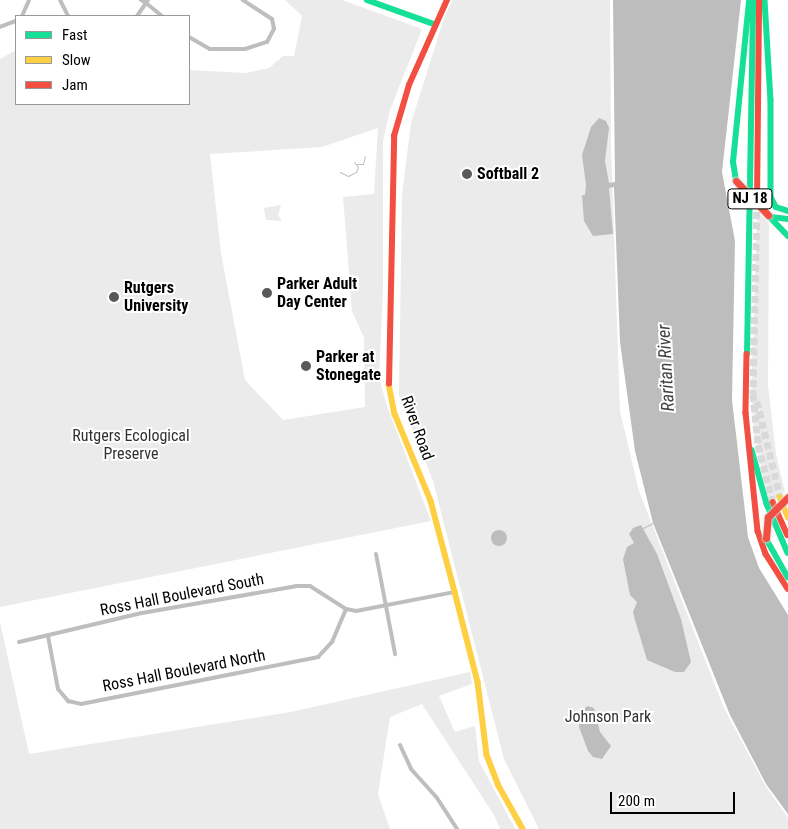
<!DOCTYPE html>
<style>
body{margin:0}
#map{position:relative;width:788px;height:829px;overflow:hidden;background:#fff;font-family:"Roboto Condensed",sans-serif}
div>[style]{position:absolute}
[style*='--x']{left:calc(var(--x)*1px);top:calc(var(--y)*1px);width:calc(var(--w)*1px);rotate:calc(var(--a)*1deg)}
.green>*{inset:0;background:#ebebeb}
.water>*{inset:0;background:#bdbdbd}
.round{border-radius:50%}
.stream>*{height:1px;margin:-0.5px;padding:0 0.5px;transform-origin:0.5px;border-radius:0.5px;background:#bdbdbd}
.highway-tunnel>*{height:7px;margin-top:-3.5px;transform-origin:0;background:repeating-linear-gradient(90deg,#d9d9d9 0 7px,transparent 0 10.5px)}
.street>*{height:4px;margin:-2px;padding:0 2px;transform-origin:2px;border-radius:2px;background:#bebebe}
.fast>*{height:5.5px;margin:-2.75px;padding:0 2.75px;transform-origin:2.75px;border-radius:2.75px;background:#16e098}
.slow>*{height:5.5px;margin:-2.75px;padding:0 2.75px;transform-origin:2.75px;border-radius:2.75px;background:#ffcf43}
.jam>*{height:5.5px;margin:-2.75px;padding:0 2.75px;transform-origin:2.75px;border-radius:2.75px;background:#f24e42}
.bridges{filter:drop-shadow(0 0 1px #dbdbdb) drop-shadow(0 0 1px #dbdbdb)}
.jam-bridge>*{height:7px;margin:-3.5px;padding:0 3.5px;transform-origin:3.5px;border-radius:3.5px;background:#f24e42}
.dots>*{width:14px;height:14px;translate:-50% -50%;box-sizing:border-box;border:2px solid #fff;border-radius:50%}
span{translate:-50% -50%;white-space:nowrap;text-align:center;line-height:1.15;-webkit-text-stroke:4px #fff;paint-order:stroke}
.shield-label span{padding:1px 4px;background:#fff;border:1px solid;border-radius:4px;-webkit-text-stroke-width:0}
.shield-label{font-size:15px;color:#000;font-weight:700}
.poi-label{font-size:16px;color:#000;font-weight:700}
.left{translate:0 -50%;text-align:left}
.street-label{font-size:16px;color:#000}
.park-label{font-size:16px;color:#313131}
.water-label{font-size:18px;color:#424242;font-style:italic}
.legend{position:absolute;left:15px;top:15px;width:175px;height:90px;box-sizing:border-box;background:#fff;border:1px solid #999;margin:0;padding:6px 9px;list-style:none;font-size:15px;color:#000}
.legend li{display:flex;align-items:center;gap:10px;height:25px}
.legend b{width:25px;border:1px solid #999}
.scale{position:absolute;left:610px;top:792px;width:125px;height:22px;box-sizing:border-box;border:2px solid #000;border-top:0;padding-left:6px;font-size:15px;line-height:18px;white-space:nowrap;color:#000;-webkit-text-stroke:4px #fff;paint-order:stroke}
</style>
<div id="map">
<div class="green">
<i style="clip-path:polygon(evenodd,285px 0,342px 0,422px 29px,390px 110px,383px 141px,383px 291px,379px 378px,387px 406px,431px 521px,0 607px,0 59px,16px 50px,16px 104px,189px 104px,189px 70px,245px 73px,269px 68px,283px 56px,294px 56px,302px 16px,285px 0,378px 128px,374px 194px,343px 197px,352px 311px,364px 338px,365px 407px,283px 420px,245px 380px,221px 253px,210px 154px,322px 147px,378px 128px)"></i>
<i style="clip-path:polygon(453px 0,610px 0,611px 143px,620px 411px,639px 491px,724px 708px,765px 785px,788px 818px,788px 829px,539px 829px,504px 759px,433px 481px,399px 395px,402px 195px,411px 123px,445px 15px)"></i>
<i style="clip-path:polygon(281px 205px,278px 215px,282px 221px,266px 220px,264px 208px)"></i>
<i style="clip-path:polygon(757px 212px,769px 223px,768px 385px,776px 454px,785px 492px,769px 502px,754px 436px,751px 393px)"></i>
<i style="clip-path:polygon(0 622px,29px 754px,291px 712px,470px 672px,472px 684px,439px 696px,455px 732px,475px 726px,479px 761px,515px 829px,500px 829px,494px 815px,422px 704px,390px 717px,378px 794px,390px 829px,0 829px)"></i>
</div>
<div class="water">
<i style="clip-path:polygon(613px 0,741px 0,722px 172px,735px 241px,732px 400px,748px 537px,759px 568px,788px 615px,788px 814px,766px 784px,730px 715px,653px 523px,635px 451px,620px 342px,614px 187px,609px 188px,613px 234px,593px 236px,584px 221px,582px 195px,585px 195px,586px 185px,582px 155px,591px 127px,599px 118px,606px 121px,609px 128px,605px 161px,609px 183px,615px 182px)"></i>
<i style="clip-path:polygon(641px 525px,657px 554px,681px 619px,691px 662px,684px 672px,675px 672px,647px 660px,635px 620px,633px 612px,637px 602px,630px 595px,623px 559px,627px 547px,634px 543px,629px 534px,633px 528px)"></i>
<i class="round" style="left:491px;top:530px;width:16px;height:16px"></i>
<i style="clip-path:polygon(588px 706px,594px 708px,600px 732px,611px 746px,602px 759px,593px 757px,588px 751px,579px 727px,580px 711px)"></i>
</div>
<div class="stream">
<i style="--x:357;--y:164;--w:6;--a:0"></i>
<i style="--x:363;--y:164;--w:8;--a:-76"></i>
<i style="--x:340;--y:172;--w:9;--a:27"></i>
<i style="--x:348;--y:176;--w:9;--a:-27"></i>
<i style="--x:356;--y:172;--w:5;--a:-68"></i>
<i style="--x:358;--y:167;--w:6;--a:-129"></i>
<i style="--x:643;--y:528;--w:11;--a:-27"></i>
</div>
<div class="highway-tunnel">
<i style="--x:757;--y:201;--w:193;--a:91.2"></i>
<i style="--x:753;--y:394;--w:51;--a:84.4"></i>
<i style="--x:758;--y:445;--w:59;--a:75.3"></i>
<i style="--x:757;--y:401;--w:99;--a:76.5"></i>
</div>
<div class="street">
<i style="--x:60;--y:0;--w:18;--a:63"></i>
<i style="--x:148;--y:0;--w:4;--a:124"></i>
<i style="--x:146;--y:3;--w:21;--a:39"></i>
<i style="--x:22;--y:16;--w:17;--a:-66"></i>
<i style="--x:137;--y:16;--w:16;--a:-55"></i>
<i style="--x:146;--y:3;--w:6;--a:-149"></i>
<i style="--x:0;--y:27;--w:17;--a:-21"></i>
<i style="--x:189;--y:37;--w:24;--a:30"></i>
<i style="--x:210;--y:49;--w:35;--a:0"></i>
<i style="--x:245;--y:49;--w:23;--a:-18"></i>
<i style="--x:267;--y:42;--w:15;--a:-62"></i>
<i style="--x:274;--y:29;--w:10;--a:-101"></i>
<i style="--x:272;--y:19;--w:35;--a:-147"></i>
<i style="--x:376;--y:554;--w:102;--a:79.2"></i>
<i style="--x:48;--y:636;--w:54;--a:79.3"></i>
<i style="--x:58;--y:689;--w:16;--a:50"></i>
<i style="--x:68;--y:701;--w:13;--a:13"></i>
<i style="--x:81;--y:704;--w:242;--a:-11.2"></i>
<i style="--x:318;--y:657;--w:21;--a:-47"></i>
<i style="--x:332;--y:642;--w:36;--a:-67"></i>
<i style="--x:19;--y:642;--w:126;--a:-13.3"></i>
<i style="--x:142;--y:613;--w:156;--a:-9.9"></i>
<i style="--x:296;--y:586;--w:14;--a:0"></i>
<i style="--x:310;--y:586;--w:43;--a:32.6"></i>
<i style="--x:346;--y:609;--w:10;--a:11"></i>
<i style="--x:356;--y:611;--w:101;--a:-10.9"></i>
<i style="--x:400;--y:745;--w:26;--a:65"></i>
<i style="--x:411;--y:769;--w:39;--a:48"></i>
<i style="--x:437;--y:798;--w:37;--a:57"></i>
</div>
<div class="fast">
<i style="--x:367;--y:0;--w:71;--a:19.7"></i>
<i style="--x:765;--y:0;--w:100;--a:86.6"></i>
<i style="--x:771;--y:100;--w:97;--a:90"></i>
<i style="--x:771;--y:197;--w:11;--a:63"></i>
<i style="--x:776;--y:207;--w:13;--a:18"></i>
<i style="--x:736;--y:181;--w:19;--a:-99"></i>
<i style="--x:733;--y:162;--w:160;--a:-84.3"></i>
<i style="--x:768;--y:215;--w:29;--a:46"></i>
<i style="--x:771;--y:217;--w:17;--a:7"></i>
<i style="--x:747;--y:354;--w:354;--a:-89"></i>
<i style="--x:752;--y:450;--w:56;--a:74.5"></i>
<i style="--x:767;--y:504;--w:53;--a:66.8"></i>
<i style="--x:766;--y:538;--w:45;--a:60.6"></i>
</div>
<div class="slow">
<i style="--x:389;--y:384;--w:31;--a:79"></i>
<i style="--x:395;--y:414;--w:94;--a:67.5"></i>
<i style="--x:431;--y:501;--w:94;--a:75.2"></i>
<i style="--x:455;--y:592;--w:93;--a:75.7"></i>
<i style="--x:478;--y:682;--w:74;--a:83"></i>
<i style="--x:487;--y:755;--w:33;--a:69"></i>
<i style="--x:499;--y:786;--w:49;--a:60.8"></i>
<i style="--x:780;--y:497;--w:22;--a:68"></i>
</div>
<div class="jam">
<i style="--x:757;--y:201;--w:201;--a:-89.4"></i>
<i style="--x:747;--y:354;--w:59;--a:91"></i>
<i style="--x:746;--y:413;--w:119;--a:84.2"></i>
<i style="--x:758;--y:531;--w:24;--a:71"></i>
<i style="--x:766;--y:554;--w:41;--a:57.8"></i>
<i style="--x:389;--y:384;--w:248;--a:-88.8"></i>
<i style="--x:394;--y:136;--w:53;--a:-73.6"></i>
<i style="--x:409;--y:85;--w:93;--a:-65.9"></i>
<i style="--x:773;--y:502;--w:36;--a:66"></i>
</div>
<div class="bridges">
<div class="jam-bridge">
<i style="--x:736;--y:181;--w:47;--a:46.7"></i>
<i style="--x:766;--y:538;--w:21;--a:-85"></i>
<i style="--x:768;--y:517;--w:28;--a:-45"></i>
</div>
</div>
<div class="dots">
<i style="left:467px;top:174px;background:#595959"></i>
<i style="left:267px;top:293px;background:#595959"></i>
<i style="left:114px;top:297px;background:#595959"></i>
<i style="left:306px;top:366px;background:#595959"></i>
</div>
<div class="shield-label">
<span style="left:750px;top:199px">NJ 18</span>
</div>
<div class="poi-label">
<span class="left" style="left:477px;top:174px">Softball 2</span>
<span class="left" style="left:277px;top:293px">Parker Adult<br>Day Center</span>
<span class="left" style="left:124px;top:297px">Rutgers<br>University</span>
<span class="left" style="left:316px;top:366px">Parker at<br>Stonegate</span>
</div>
<div class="street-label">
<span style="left:417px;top:428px;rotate:70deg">River Road</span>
<span style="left:182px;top:595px;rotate:-11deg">Ross Hall Boulevard South</span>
<span style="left:184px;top:671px;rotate:-11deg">Ross Hall Boulevard North</span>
</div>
<div class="park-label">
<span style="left:131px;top:445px">Rutgers Ecological<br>Preserve</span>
<span style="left:608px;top:717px">Johnson Park</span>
</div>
<div class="water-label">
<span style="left:666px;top:368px;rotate:-93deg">Raritan River</span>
</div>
<ul class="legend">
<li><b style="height:6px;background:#16e098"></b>Fast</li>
<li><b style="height:6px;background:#ffcf43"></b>Slow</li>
<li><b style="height:6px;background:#f24e42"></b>Jam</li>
</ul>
<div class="scale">200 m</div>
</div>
